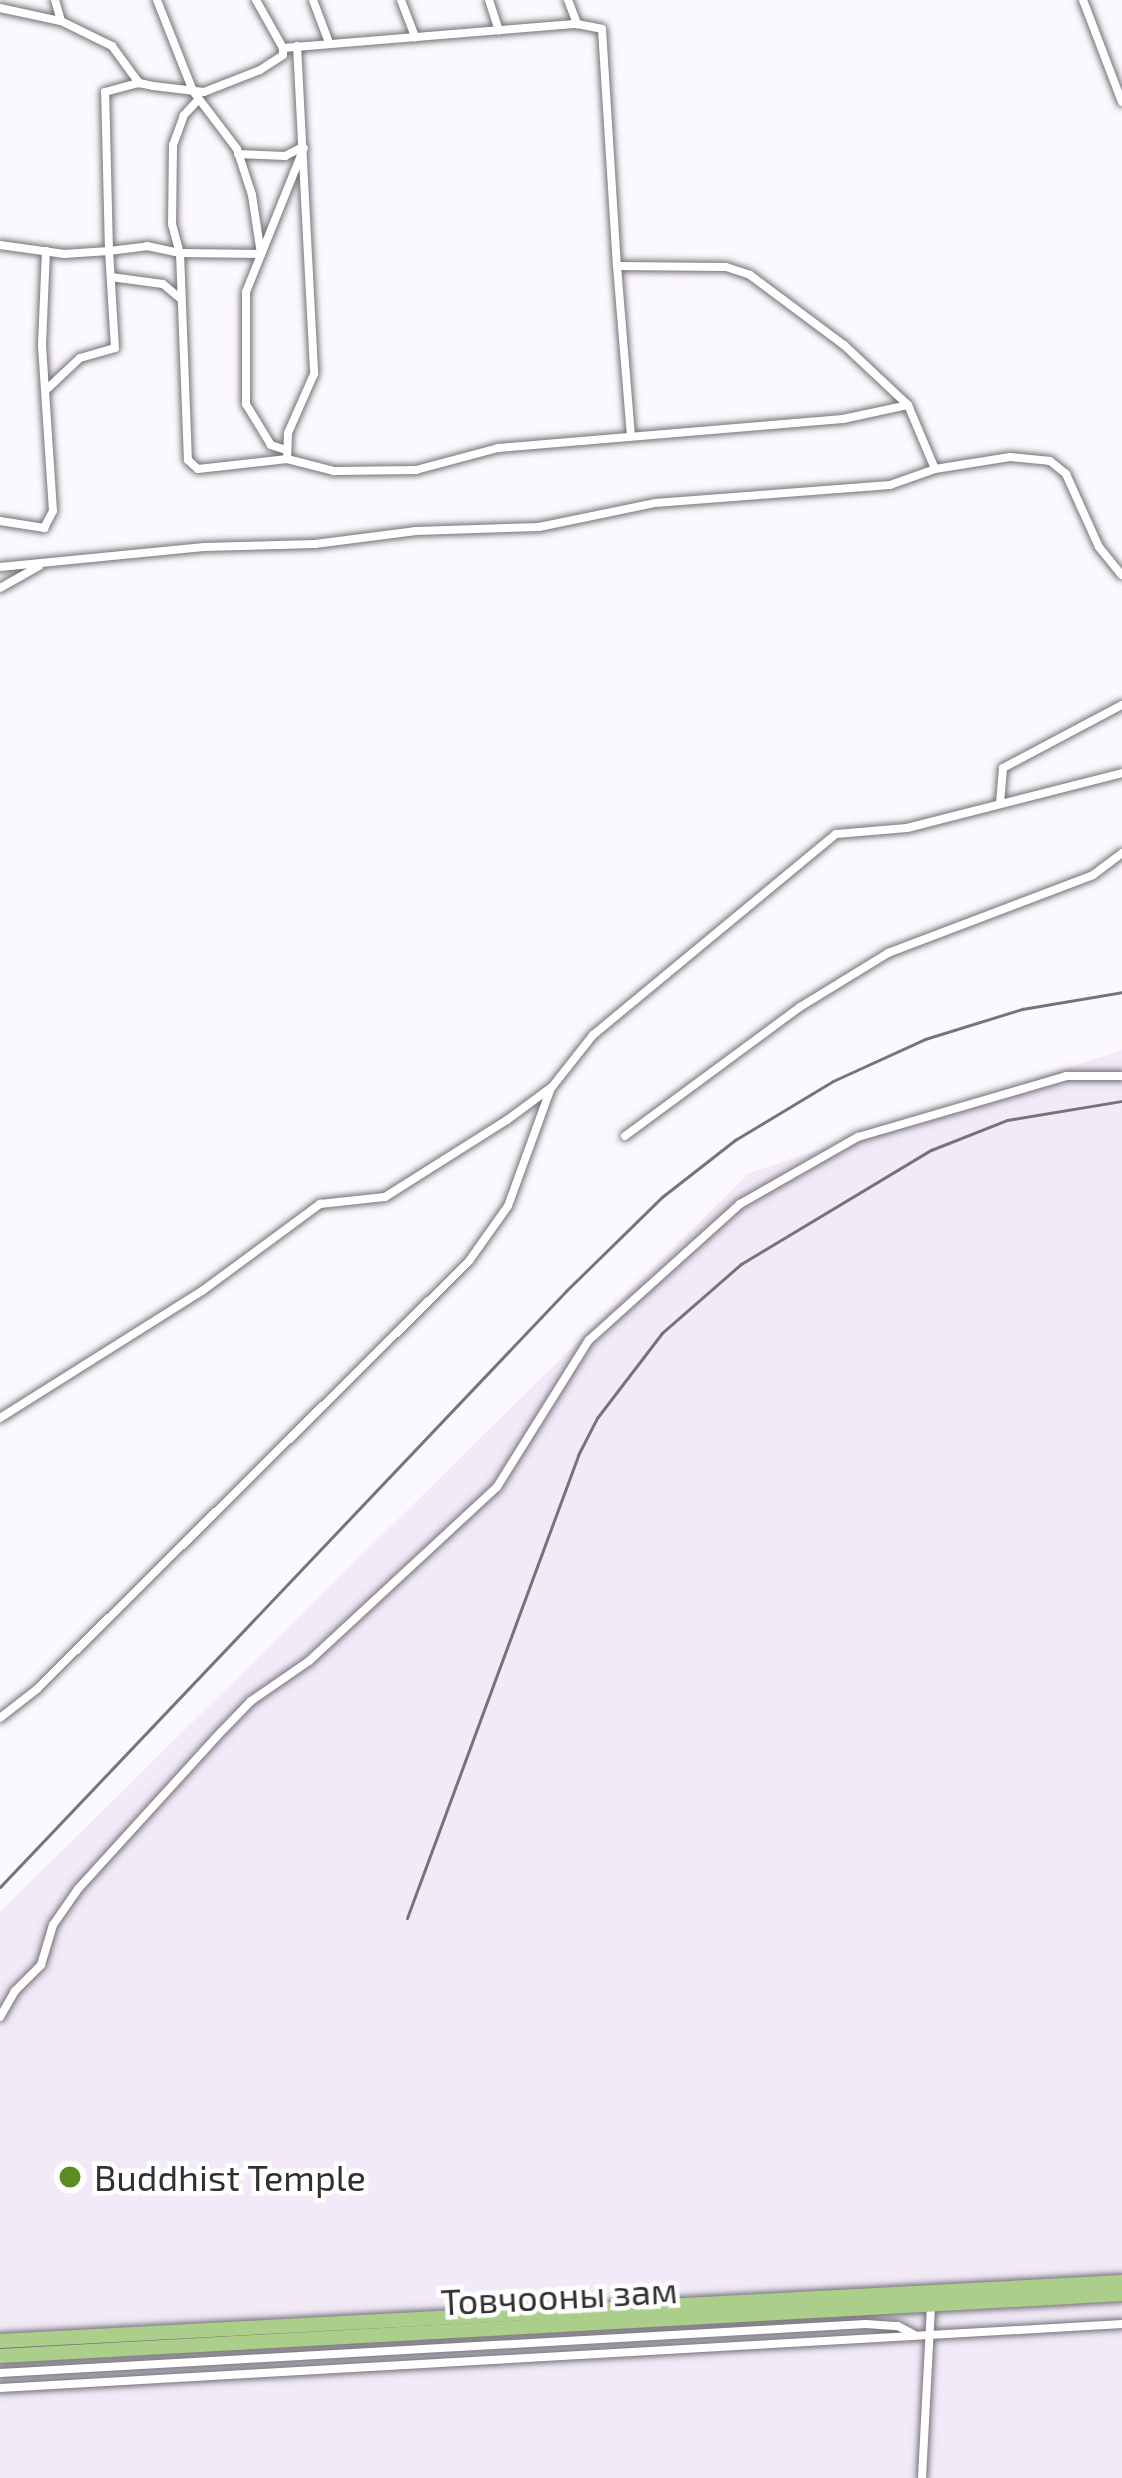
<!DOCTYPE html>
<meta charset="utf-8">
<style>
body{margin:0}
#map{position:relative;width:1122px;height:2478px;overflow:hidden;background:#fcf9fe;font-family:"Exo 2",sans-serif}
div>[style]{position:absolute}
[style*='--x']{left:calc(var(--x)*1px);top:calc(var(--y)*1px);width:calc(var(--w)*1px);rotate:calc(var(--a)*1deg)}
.built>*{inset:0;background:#f2eaf8}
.roads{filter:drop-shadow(0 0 3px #757178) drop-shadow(0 0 3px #757178)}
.minor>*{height:8px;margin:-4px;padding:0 4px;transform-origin:4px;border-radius:4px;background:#fff}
.trunk>*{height:14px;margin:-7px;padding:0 7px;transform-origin:7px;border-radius:7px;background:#abce8a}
.rail>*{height:3px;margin:-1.5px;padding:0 1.5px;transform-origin:1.5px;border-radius:1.5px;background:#767478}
.dots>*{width:33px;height:33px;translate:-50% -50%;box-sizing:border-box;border:6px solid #fff;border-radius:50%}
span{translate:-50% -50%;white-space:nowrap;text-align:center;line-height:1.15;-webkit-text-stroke:9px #fff;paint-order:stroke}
.poi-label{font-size:36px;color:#302f32}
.left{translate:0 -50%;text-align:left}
.street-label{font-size:36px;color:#302f32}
</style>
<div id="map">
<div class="built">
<i style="clip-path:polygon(1122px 1050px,1122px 2478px,0 2478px,0 1912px,749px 1173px)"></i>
</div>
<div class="roads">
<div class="minor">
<i style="--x:55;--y:0;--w:22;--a:74"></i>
<i style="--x:61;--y:21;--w:57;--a:26.1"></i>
<i style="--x:112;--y:46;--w:46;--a:53.9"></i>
<i style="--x:139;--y:83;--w:14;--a:12"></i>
<i style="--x:153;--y:86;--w:51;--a:6.7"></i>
<i style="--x:204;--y:92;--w:60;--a:-21.4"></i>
<i style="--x:260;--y:70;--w:27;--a:-33"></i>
<i style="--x:283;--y:55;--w:7;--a:-90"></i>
<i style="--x:256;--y:0;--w:55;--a:60.6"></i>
<i style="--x:283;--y:48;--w:295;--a:-4.7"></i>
<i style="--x:577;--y:24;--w:25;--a:11"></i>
<i style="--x:602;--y:29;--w:237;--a:86.4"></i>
<i style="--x:617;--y:266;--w:109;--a:0.5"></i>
<i style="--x:726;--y:267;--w:25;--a:18"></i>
<i style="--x:750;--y:275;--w:117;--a:36.7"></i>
<i style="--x:844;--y:345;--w:88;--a:43.2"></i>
<i style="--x:908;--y:405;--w:69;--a:67.1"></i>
<i style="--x:313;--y:0;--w:43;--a:69.4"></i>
<i style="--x:401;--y:0;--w:40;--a:69"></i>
<i style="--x:489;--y:0;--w:32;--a:72"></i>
<i style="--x:568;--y:0;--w:26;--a:69"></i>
<i style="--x:1083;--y:0;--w:109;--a:69.1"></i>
<i style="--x:0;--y:8;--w:61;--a:12.2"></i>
<i style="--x:297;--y:46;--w:328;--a:87"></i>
<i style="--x:314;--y:374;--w:64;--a:113.8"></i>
<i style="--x:288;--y:433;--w:26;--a:92"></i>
<i style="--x:287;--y:459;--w:49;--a:14.3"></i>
<i style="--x:334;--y:471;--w:82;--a:-0.7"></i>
<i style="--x:416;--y:470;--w:85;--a:-15"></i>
<i style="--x:498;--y:448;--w:346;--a:-4.8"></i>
<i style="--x:843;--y:419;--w:66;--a:-12.2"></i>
<i style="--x:198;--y:100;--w:21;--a:133"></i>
<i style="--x:184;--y:115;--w:32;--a:110"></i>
<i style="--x:173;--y:145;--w:79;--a:90.7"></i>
<i style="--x:172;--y:224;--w:30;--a:75"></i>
<i style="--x:180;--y:253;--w:207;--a:87.8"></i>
<i style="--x:188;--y:460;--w:13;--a:42"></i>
<i style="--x:198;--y:469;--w:90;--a:-6.4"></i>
<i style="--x:238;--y:154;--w:47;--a:2.4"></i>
<i style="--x:285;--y:156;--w:18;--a:-27"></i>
<i style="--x:0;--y:245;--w:65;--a:8"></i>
<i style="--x:64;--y:254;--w:45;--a:-3.8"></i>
<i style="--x:109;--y:251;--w:159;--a:-91.4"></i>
<i style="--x:105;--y:92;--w:35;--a:-15"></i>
<i style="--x:617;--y:266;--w:170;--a:85.3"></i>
<i style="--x:111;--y:277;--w:52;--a:7.7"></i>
<i style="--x:163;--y:284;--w:23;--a:40"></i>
<i style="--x:47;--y:389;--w:45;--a:-43.2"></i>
<i style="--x:80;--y:358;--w:36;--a:-16"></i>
<i style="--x:115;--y:348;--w:97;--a:-93.5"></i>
<i style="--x:109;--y:251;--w:38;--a:-7"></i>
<i style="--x:147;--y:246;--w:34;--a:12"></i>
<i style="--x:180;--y:253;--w:81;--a:0.7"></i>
<i style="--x:261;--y:254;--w:60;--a:-98.7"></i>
<i style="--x:252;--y:195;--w:48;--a:-108.1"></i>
<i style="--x:237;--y:149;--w:73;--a:-127.2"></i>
<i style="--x:193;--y:91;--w:98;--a:-111.6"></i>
<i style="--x:283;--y:449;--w:13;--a:-162"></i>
<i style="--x:271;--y:445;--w:48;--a:-121.4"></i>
<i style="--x:246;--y:404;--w:112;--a:-90"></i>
<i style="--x:246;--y:292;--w:155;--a:-68.1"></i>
<i style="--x:0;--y:521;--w:45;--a:9"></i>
<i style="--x:44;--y:528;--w:19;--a:-62"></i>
<i style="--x:53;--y:511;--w:166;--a:-93.8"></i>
<i style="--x:42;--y:345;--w:94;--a:-87.6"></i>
<i style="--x:0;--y:567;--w:205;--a:-5.6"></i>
<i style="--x:204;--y:547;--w:111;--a:-1.5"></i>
<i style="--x:315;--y:544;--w:102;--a:-7.3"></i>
<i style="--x:416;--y:531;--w:123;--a:-1.9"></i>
<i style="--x:539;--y:527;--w:118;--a:-11.7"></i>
<i style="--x:655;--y:503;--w:236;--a:-4.4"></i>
<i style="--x:890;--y:485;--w:48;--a:-19.6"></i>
<i style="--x:935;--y:469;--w:76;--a:-9.1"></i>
<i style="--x:1010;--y:457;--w:40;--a:5.7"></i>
<i style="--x:1050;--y:461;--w:21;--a:39"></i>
<i style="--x:1066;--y:474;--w:80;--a:65.7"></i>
<i style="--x:1099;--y:547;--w:36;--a:51"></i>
<i style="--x:0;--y:588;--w:45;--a:-29.4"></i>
<i style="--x:1000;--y:803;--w:35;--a:-85"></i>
<i style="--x:1003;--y:768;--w:135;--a:-27.9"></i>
<i style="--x:625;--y:1136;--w:217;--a:-36.4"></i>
<i style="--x:800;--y:1007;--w:103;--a:-31.5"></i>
<i style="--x:888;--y:953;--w:219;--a:-20.8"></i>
<i style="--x:1093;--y:875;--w:36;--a:-37"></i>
<i style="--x:0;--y:1418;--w:239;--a:-32.2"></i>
<i style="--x:202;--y:1291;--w:147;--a:-36.4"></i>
<i style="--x:320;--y:1204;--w:65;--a:-6.1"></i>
<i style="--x:385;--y:1197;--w:144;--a:-32.3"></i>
<i style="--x:507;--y:1120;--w:56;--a:-36.3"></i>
<i style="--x:552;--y:1087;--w:66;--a:-51.7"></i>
<i style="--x:593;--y:1035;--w:315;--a:-39.6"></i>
<i style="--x:836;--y:834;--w:71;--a:-4.8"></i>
<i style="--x:907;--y:828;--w:222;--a:-14.3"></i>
<i style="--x:0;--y:1718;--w:47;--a:-38.1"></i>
<i style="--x:37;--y:1689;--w:608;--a:-44.73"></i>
<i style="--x:469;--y:1261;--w:67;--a:-54.7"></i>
<i style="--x:508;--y:1206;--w:126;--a:-70"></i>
<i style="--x:0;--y:2017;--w:30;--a:-60"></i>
<i style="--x:15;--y:1991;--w:37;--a:-45"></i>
<i style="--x:41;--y:1965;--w:42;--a:-73.3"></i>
<i style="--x:53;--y:1925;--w:44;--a:-55.2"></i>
<i style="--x:78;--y:1889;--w:212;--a:-47.7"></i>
<i style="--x:221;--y:1732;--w:43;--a:-45.9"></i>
<i style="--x:251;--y:1701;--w:70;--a:-34.6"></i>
<i style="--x:309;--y:1661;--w:256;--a:-42.8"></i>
<i style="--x:497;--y:1487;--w:173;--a:-58"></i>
<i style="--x:589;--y:1340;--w:203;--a:-42"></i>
<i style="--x:740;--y:1204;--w:136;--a:-29.6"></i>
<i style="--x:858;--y:1137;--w:217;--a:-16.3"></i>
<i style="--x:1066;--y:1076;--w:56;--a:0"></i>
<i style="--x:0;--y:2373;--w:867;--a:-3.24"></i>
<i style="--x:866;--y:2324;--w:32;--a:4"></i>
<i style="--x:898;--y:2326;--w:17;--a:28"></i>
<i style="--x:0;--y:2388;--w:1124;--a:-3.26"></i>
<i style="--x:922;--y:2478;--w:172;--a:-87"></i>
</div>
<div class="trunk">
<i style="--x:0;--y:2341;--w:1124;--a:-3.01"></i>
<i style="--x:0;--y:2356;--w:1124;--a:-3.16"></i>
</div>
</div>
<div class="rail">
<i style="--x:0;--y:1887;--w:823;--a:-46.48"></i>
<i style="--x:567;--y:1290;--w:133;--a:-44.4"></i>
<i style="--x:662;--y:1197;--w:93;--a:-38"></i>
<i style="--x:735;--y:1140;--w:114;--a:-31"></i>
<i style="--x:833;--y:1081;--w:101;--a:-24.5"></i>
<i style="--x:925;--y:1039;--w:102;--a:-17.2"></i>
<i style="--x:1022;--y:1009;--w:101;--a:-9.6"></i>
<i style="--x:407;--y:1918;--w:494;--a:-69.7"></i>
<i style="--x:578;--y:1455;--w:42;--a:-62.8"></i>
<i style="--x:597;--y:1418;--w:107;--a:-52.6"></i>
<i style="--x:662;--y:1333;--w:105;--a:-41.1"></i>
<i style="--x:741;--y:1264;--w:222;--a:-31"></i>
<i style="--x:931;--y:1150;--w:82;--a:-21.5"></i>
<i style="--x:1007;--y:1120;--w:117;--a:-9.4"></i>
</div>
<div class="dots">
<i style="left:70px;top:2177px;background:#5d8d22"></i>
</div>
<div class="poi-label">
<span class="left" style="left:94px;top:2177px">Buddhist Temple</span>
</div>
<div class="street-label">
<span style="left:559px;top:2295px;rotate:-3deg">Товчооны зам</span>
</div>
</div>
